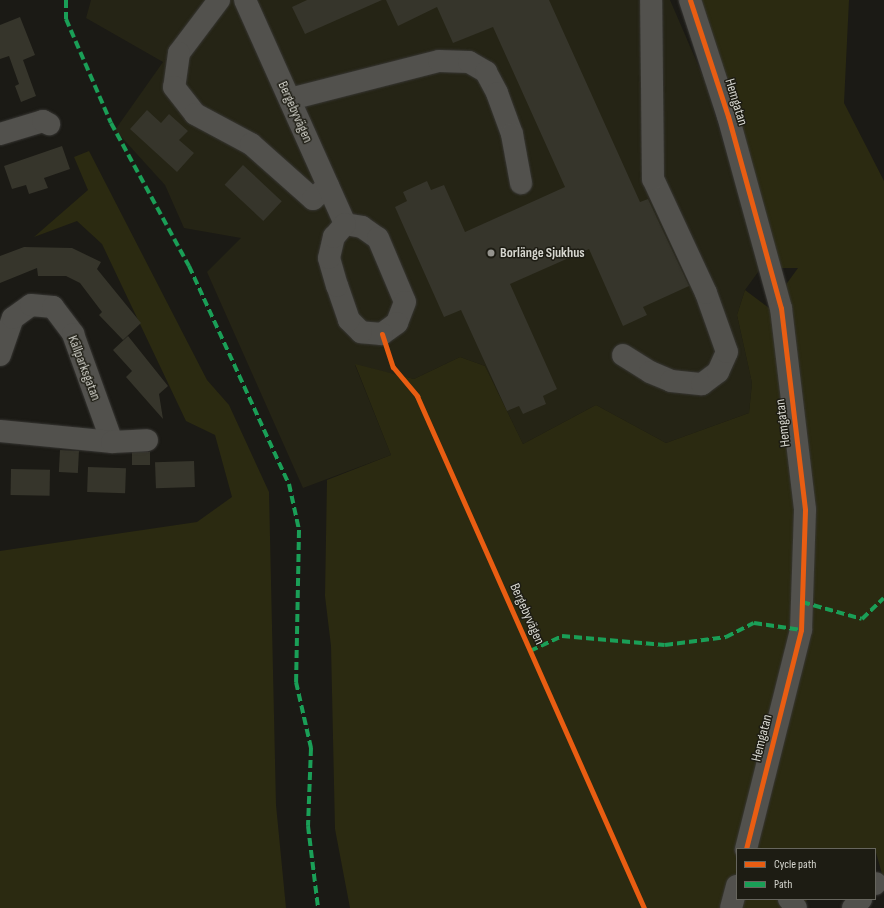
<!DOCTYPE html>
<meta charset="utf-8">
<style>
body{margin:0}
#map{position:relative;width:884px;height:908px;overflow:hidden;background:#1b1a15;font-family:"Sofia Sans Condensed",sans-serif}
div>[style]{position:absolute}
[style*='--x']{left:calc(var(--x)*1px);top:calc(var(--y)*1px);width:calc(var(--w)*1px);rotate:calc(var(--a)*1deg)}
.built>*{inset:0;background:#252415}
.green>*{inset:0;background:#2b2a11}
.building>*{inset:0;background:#36352b;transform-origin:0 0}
.roads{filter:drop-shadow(0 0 1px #373633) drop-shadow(0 0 1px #373633)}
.minor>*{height:22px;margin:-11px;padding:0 11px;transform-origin:11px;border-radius:11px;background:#52514d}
.quiet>*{height:4px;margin-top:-2px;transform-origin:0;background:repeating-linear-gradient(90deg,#1a9f57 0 8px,transparent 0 12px)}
.cycleway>*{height:5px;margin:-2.5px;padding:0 2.5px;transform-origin:2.5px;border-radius:2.5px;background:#e95d12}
.dots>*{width:11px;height:11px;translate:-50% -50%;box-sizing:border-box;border:2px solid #1d1c13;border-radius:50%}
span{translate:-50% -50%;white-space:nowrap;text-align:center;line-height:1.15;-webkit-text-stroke:3px #1d1c13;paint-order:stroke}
.street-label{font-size:14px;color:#d6d6cf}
.poi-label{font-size:14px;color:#d6d6cf;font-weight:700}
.left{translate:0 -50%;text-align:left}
.legend{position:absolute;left:736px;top:848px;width:140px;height:52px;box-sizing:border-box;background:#1d1c13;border:1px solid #67665e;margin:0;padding:5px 7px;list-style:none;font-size:12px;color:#d6d6cf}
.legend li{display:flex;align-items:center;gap:8px;height:20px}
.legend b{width:20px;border:1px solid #67665e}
</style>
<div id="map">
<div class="built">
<i style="clip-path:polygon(91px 0,670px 0,705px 81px,761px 268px,745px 290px,737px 315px,752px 383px,749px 413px,666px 443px,596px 405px,523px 444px,485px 366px,460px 357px,414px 379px,355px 365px,391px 455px,303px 488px,207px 272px,241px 238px,184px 228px,165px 185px,115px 130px,163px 62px,86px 18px)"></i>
</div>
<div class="green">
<i style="clip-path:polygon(697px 0,849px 0,844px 103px,884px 181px,884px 881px,875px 849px,737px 849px,737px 899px,808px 899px,801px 908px,350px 908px,335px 829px,331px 646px,325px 596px,327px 480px,391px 455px,355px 364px,414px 379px,460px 357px,485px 366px,523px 444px,596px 405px,666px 443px,749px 413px,752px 383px,737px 315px,745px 290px,769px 308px,798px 268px,778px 268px)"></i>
<i style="clip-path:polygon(89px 151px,207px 380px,229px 405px,269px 492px,276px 805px,286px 908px,0 908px,0 551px,197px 522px,232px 497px,215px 435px,186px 421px,102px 244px,77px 221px,34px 237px,88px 190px,74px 157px)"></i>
</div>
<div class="building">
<i style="clip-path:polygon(307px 0,382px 0,305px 34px,292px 7px)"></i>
<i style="clip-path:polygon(386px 0,549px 0,640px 202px,648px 199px,689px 286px,643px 307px,647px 315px,623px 326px,589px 249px,510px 284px,557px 389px,543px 396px,546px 404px,523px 414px,519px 406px,507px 411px,461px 310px,444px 317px,395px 207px,407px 201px,403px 192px,427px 181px,431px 190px,444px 185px,465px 232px,565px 187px,493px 27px,453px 43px,437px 7px,398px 26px)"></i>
<i style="clip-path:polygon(20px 17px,35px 55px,23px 60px,36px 96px,21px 102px,15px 86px,19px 84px,9px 56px,0 59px,0 25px)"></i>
<i style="clip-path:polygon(147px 110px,161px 123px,169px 114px,188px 131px,179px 140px,194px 153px,177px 172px,130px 129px)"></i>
<i style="clip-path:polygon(62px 146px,70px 169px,44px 178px,48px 188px,29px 194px,26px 185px,12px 189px,4px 166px)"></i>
<i style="left:243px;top:165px;width:53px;height:27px;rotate:43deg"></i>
<i style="clip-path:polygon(24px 247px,72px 248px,101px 262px,97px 269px,141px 323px,123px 340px,99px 315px,102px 312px,80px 283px,66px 276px,38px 276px,37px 268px,0 283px,0 256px)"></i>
<i style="clip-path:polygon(128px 336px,168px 386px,159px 394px,163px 419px,126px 377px,132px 371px,113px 350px)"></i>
<i style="left:60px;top:450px;width:19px;height:22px;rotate:3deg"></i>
<i style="left:150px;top:452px;width:13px;height:18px;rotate:90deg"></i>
<i style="left:194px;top:461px;width:26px;height:39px;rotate:88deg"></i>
<i style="left:88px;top:467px;width:38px;height:25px;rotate:2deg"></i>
<i style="left:11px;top:469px;width:39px;height:26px;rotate:1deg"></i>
</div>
<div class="roads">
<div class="minor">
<i style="--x:219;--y:0;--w:66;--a:127"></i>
<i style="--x:179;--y:53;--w:34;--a:98"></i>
<i style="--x:174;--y:87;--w:34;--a:52"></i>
<i style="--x:195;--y:114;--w:64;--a:28.2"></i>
<i style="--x:251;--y:144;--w:83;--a:41.6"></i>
<i style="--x:313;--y:199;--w:20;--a:-41"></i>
<i style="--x:245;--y:0;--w:245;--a:65.9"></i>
<i style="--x:690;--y:0;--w:122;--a:71.9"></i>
<i style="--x:728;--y:116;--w:199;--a:74.6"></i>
<i style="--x:781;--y:308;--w:203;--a:83.2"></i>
<i style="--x:805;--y:510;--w:120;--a:91.9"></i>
<i style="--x:801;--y:630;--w:226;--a:104.1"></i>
<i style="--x:290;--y:99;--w:154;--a:-14.3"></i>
<i style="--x:439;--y:61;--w:30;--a:2"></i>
<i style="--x:469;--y:62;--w:20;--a:30"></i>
<i style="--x:486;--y:72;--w:24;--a:62"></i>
<i style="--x:497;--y:93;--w:44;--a:69.9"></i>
<i style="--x:512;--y:134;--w:50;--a:79.6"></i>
<i style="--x:0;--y:134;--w:45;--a:-16.8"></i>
<i style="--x:43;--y:121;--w:7;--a:27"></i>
<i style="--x:345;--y:224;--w:17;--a:10"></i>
<i style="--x:362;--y:227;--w:19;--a:35"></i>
<i style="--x:378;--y:238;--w:69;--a:67.1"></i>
<i style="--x:405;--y:302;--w:22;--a:111"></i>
<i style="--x:397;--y:323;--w:19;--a:144"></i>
<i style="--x:382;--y:334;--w:21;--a:-175"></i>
<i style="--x:361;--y:332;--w:17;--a:-135"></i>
<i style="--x:349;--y:320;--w:36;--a:-109"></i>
<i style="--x:337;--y:286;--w:29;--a:-106"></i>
<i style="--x:329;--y:258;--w:22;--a:-77"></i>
<i style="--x:334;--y:237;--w:17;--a:-50"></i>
<i style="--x:0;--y:355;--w:39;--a:-71"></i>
<i style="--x:13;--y:318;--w:22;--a:-36"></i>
<i style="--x:31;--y:305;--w:22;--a:5"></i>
<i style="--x:53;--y:307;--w:34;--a:53"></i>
<i style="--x:73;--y:334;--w:115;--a:70.1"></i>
<i style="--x:623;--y:355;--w:32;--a:32"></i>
<i style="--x:650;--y:372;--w:23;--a:23"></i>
<i style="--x:671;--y:381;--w:31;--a:6"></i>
<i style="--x:702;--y:384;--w:20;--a:-37"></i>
<i style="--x:718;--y:372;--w:22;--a:-66"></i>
<i style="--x:727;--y:352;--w:63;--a:-109.6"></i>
<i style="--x:706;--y:293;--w:126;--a:-114.9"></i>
<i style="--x:653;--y:179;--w:179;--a:-90.6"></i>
<i style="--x:0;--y:431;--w:113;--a:5.6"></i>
<i style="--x:112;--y:442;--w:35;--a:-3"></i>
<i style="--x:875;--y:884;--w:1;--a:-45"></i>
<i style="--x:789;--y:899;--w:11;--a:52"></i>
<i style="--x:731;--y:908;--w:23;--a:-75"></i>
<i style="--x:853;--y:908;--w:12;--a:-48"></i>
</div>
</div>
<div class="quiet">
<i style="--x:66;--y:0;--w:19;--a:90"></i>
<i style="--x:66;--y:19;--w:113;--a:66.6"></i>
<i style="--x:111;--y:123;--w:163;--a:61.4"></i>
<i style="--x:189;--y:266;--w:240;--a:65.4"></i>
<i style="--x:289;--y:484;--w:47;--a:77.7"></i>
<i style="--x:299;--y:530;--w:152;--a:91.1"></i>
<i style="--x:296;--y:682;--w:68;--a:77.2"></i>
<i style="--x:311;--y:748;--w:78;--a:92.2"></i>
<i style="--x:308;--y:826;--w:83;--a:83"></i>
<i style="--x:802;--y:602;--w:62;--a:15.8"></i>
<i style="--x:862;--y:619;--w:30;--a:-44"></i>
<i style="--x:530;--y:651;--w:35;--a:-25"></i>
<i style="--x:562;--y:636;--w:103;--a:5"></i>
<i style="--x:665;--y:645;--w:62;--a:-7.5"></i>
<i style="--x:726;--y:637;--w:31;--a:-27"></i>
<i style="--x:754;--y:623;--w:48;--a:8.5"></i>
</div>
<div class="cycleway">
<i style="--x:690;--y:0;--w:122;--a:71.9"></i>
<i style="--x:728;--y:116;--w:199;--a:74.6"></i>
<i style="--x:781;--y:308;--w:203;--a:83.2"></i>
<i style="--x:805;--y:510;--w:120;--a:91.9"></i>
<i style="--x:801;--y:630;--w:226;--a:104.1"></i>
<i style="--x:382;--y:334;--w:35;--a:72"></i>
<i style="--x:393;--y:367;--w:38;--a:50"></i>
<i style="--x:417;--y:396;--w:560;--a:66.09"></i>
</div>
<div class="dots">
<i style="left:491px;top:253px;background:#95948e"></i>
</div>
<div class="street-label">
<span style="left:736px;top:102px;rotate:73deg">Hemgatan</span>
<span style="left:295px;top:112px;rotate:66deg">Bergebyvägen</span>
<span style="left:84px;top:368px;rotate:69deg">Källparksgatan</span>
<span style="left:783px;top:423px;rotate:-97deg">Hemgatan</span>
<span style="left:527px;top:614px;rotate:66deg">Bergebyvägen</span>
<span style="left:762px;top:738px;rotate:-76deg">Hemgatan</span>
</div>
<div class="poi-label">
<span class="left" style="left:500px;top:253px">Borlänge Sjukhus</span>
</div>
<ul class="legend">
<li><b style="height:5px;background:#e95d12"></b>Cycle path</li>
<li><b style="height:5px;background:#1a9f57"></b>Path</li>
</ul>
</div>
